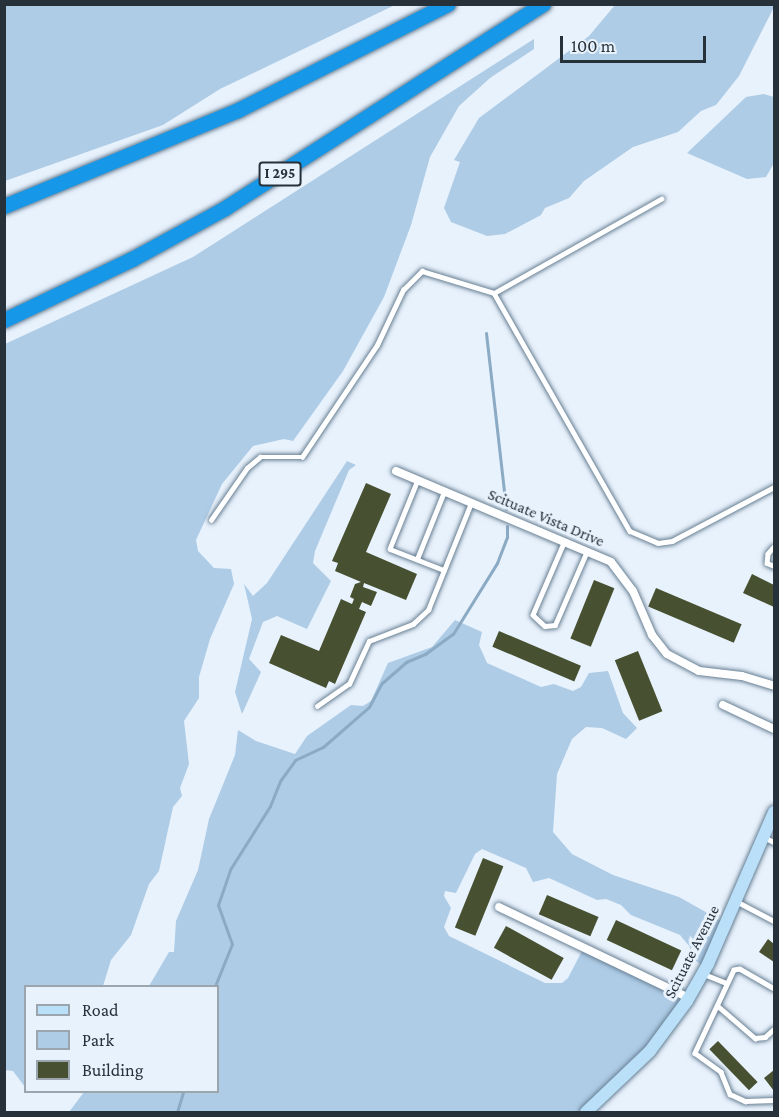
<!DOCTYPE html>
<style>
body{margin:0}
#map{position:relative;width:779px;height:1117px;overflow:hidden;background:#e8f2fc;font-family:"Crimson Pro",serif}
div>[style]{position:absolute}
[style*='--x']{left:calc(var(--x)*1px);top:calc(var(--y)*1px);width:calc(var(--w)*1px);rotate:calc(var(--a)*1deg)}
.green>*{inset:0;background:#aecce6}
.stream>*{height:3px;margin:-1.5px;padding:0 1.5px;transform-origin:1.5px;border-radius:1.5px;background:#8baac4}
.building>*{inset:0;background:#475030;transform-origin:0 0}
.roads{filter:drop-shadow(0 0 2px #677f93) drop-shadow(0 0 2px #677f93)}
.lane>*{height:4.5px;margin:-2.25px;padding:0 2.25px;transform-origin:2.25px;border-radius:2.25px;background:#fff}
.street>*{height:8px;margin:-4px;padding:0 4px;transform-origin:4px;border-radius:4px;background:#fff}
.secondary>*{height:12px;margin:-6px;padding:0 6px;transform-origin:6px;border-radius:6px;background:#b9e0f8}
.highway>*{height:15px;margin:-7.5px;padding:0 7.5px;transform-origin:7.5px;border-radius:7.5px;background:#1797e7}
span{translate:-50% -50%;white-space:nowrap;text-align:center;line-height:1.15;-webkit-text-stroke:6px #e8f2fc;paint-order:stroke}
.shield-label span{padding:2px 4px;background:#e8f2fc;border:2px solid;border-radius:4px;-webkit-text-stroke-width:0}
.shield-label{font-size:15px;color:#27313a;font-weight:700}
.street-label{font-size:16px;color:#27313a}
.frame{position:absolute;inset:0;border:6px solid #27313a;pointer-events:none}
.legend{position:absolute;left:24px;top:985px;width:195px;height:108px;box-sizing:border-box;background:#e8f2fc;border:2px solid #9ba5ae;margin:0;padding:8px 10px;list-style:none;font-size:18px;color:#27313a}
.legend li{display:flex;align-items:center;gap:12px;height:30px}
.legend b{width:30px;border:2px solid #9ba5ae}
.scale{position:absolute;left:560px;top:36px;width:146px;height:27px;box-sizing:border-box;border:3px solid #27313a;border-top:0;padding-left:8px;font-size:18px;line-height:21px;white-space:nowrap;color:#27313a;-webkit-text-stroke:4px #e8f2fc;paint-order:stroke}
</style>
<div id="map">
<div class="green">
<i style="clip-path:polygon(4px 5px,5px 4px,395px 5px,220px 89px,163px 125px,5px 181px)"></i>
<i style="clip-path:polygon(615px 5px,774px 4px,774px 7px,739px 76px,716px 105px,701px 111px,678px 132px,633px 147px,584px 181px,569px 198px,545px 208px,541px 215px,505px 234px,487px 236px,451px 222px,444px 208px,460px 162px,454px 160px,479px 118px,589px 36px)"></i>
<i style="clip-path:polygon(534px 39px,534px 49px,490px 78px,459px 106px,430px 157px,411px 225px,384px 297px,343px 371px,293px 441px,284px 439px,253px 446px,222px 484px,196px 540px,198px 551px,214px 568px,231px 569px,234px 584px,210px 639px,199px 677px,199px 698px,184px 721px,189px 764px,180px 788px,182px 796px,173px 807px,159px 871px,149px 884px,131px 935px,111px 960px,103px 986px,26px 986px,25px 1087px,13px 1071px,4px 1070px,5px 344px,193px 257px)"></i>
<i style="clip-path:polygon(764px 94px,774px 97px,774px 163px,766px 177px,747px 179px,687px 153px,746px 97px)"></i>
<i style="clip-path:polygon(347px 461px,356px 465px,349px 470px,315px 551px,313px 563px,331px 581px,307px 629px,277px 616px,263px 622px,249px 659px,261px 672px,242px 714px,235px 692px,252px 619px,244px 584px,253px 596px,267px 583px)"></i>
<i style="clip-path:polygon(455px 620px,482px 632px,479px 645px,487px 663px,541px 687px,554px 684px,573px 691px,581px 687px,589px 673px,608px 671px,623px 713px,637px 728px,626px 739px,602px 728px,586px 727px,572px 739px,557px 774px,553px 832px,572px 854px,613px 875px,679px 897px,727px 924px,705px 968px,690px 956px,690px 947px,680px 935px,631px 915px,621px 905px,606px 899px,597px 900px,549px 878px,533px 882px,526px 868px,482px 849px,475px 854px,456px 893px,445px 891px,444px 896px,451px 908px,444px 927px,449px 936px,545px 983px,562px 983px,568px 978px,584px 947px,688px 1002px,587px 1112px,69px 1112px,84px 1092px,218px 1092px,218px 986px,149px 986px,169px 952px,174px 952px,176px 921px,198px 870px,209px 819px,235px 755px,238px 730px,256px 741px,295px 754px,307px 736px,351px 705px,363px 706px,371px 701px,388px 663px,432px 647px)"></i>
</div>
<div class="stream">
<i style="--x:486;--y:333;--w:177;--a:83.5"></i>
<i style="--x:215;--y:986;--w:45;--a:-68"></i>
<i style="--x:232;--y:944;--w:41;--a:-109.7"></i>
<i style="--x:218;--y:905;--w:39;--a:-71"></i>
<i style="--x:231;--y:868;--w:73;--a:-57.8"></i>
<i style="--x:270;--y:806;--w:27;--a:-68"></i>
<i style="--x:280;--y:781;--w:26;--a:-54"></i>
<i style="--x:295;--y:760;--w:31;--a:-25"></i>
<i style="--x:323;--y:747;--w:61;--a:-41"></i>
<i style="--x:369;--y:707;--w:27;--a:-62"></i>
<i style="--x:382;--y:683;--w:32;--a:-41"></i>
<i style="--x:406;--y:662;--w:21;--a:-23"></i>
<i style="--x:425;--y:654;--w:34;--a:-36"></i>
<i style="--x:453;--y:634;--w:84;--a:-58.2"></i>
<i style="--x:497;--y:563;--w:28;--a:-69"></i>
<i style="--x:507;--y:537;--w:11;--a:-90"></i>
<i style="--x:177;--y:1112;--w:21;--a:-73"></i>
</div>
<div class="building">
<i style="clip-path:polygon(366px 483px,391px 494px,366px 552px,417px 574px,406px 600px,364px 583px,363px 587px,377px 592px,371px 606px,362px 602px,359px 609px,366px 612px,335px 684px,329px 681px,326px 688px,269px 663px,281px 635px,319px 651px,341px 599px,352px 604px,354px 599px,350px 597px,355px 584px,361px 582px,335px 571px,338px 563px,332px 561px)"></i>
<i style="clip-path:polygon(752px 574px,774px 585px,774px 607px,743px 593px)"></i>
<i style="left:594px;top:580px;width:22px;height:63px;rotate:22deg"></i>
<i style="left:656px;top:588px;width:93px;height:20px;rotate:23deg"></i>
<i style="left:499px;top:631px;width:89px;height:17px;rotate:23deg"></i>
<i style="left:638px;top:651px;width:65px;height:25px;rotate:68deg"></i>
<i style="left:483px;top:858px;width:22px;height:75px;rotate:22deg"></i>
<i style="left:547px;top:895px;width:56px;height:21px;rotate:23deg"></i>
<i style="left:616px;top:920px;width:72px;height:22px;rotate:25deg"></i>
<i style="left:506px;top:926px;width:66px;height:25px;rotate:29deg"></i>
<i style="clip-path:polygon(768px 939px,774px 944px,774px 962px,759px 952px)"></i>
<i style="left:718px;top:1041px;width:57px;height:12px;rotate:46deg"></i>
<i style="clip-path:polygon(774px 1070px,774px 1091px,764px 1078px)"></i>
</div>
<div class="roads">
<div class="lane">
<i style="--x:494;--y:293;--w:192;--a:-29.4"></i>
<i style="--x:418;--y:480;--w:74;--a:112.1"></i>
<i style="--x:390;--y:549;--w:58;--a:21.3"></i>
<i style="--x:211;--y:520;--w:63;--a:-55.3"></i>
<i style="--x:247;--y:468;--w:17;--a:-40"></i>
<i style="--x:260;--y:457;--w:42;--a:0"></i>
<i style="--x:302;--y:457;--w:135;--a:-56.2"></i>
<i style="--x:377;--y:345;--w:61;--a:-64.7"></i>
<i style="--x:403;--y:290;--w:27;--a:-45"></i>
<i style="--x:422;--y:271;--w:75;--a:17"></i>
<i style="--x:494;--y:293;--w:274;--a:60.3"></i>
<i style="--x:630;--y:531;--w:30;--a:23"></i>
<i style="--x:658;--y:543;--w:14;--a:-8"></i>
<i style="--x:672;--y:541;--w:115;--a:-27.9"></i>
<i style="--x:564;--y:543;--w:78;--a:113.3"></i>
<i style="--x:533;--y:615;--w:16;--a:43"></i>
<i style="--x:545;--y:626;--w:10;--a:-6"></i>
<i style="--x:555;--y:625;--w:81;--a:-66.6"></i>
<i style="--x:774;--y:547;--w:9;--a:131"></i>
<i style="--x:768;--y:554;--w:9;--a:96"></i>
<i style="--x:767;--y:563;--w:8;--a:23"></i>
<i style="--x:417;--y:559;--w:72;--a:-68.1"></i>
<i style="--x:317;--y:706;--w:39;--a:-35"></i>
<i style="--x:349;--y:684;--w:47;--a:-65.1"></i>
<i style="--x:369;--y:641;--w:47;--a:-21.1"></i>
<i style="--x:413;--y:624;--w:21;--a:-43"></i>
<i style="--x:428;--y:610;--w:115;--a:-68.1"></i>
<i style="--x:764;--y:837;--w:11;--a:27"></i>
<i style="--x:736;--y:901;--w:43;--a:27.8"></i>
<i style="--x:704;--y:974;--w:24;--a:22"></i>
<i style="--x:774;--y:989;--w:39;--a:-150"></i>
<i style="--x:740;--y:969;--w:6;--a:171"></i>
<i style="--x:734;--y:970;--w:92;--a:115.2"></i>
<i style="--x:695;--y:1053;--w:32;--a:36"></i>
<i style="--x:721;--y:1072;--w:24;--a:68"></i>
<i style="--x:730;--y:1094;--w:17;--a:25"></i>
<i style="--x:745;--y:1101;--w:29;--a:-2"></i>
<i style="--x:719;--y:1007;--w:48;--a:40.7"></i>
<i style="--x:755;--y:1038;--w:10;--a:-6"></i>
<i style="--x:765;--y:1037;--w:12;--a:-42"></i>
</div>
<div class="street">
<i style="--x:396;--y:471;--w:233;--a:22.9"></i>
<i style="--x:611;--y:562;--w:36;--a:53"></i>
<i style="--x:633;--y:591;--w:48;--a:66.6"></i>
<i style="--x:652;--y:635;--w:24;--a:52"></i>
<i style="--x:667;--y:654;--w:36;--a:28"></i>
<i style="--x:699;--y:671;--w:43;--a:6.6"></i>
<i style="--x:742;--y:676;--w:34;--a:17"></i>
<i style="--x:723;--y:705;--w:56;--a:25.2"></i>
<i style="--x:499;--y:907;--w:211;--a:25.6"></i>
</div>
<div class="secondary">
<i style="--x:586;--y:1112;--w:88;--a:-43.6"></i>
<i style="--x:650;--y:1051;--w:62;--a:-53.5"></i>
<i style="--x:687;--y:1001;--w:43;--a:-60.4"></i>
<i style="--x:708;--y:964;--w:166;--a:-66.5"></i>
</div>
<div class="highway">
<i style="--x:4;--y:206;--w:253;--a:-22.3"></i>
<i style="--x:238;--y:110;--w:235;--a:-26.8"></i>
<i style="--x:4;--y:320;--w:142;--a:-25.5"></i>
<i style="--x:132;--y:259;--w:106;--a:-28.7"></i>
<i style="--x:225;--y:208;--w:378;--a:-32.7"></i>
</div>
</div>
<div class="shield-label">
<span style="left:280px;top:174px">I 295</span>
</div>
<div class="street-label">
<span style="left:546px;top:518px;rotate:23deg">Scituate Vista Drive</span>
<span style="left:692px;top:952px;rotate:-63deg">Scituate Avenue</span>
</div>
<div class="frame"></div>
<ul class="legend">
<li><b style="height:8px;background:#b9e0f8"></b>Road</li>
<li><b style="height:16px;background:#aecce6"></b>Park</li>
<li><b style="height:16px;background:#475030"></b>Building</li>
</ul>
<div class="scale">100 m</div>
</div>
